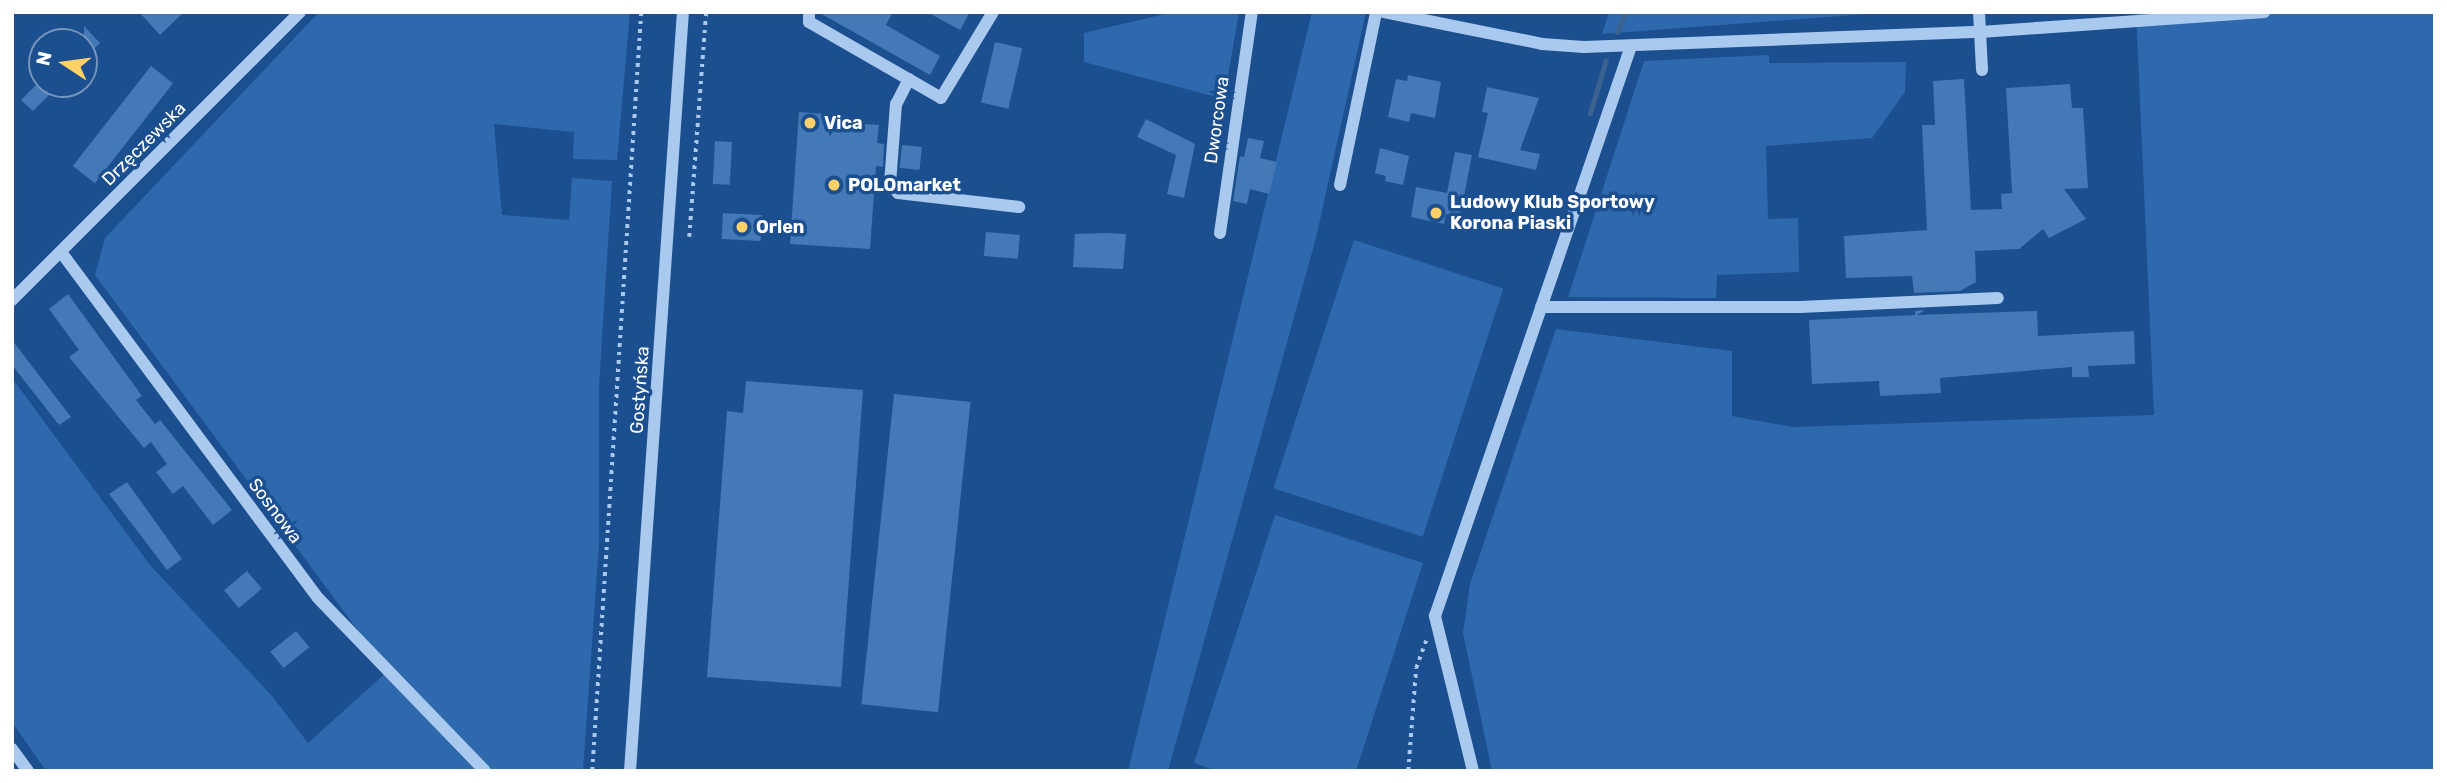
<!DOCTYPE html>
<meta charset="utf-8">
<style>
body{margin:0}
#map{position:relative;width:2447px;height:783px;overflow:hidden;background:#1b4f8f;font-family:Rubik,sans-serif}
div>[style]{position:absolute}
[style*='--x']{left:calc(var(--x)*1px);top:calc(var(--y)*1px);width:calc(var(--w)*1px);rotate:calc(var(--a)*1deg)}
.green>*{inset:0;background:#2e69ad;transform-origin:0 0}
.stream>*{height:5px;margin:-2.5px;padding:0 2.5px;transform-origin:2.5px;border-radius:2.5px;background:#3c6290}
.building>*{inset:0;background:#4478b7;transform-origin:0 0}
.path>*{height:3.5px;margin-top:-1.75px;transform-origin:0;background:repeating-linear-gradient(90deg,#a9c9ee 0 3.5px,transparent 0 8.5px)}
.minor>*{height:12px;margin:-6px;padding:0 6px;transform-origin:6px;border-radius:6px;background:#a9c9ee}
.dots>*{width:19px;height:19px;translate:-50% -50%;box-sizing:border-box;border:4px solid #1b4f8f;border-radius:50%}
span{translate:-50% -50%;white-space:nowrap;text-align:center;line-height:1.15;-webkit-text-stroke:7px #1b4f8f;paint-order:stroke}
.street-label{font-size:18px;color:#fff}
.poi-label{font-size:18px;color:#fff;font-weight:700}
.left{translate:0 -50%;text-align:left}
.frame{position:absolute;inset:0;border:14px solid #fff;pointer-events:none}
.north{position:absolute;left:28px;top:28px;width:70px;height:70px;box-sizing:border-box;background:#1b4f8f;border:2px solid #7695bc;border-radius:50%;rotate:283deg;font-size:19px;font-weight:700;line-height:28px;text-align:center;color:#fff}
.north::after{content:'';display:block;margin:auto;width:24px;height:32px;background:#ffd166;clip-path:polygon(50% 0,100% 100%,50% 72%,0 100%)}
</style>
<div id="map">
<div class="green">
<i style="clip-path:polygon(319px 12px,630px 12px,617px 160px,573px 159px,574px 132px,494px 124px,502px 215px,569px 220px,572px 178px,612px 181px,599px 386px,599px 544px,583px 771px,46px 771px,12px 722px,12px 378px,150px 565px,272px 696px,308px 743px,388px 671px,95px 275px,105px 238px)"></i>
<i style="clip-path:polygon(1173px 12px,1239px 12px,1224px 99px,1084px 62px,1084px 33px)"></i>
<i style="clip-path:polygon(1312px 12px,1366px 12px,1316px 238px,1168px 771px,1128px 771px)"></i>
<i style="clip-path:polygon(1609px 12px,1893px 12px,1602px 34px)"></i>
<i style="clip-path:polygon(2136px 12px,2435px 12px,2435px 771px,1492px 771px,1463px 633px,1470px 584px,1556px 329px,1732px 351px,1732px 416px,1793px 427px,2154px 415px)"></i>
<i style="clip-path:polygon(1769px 55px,1769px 63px,1906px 62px,1905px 92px,1872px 138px,1766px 146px,1768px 219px,1798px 218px,1799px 272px,1717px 275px,1716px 298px,1568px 297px,1644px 61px)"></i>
<i style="left:1354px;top:240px;width:157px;height:261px;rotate:18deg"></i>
<i style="clip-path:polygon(1275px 515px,1423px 563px,1356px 771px,1217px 771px,1194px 763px)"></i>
</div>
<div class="stream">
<i style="--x:1617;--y:32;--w:22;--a:-68"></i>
<i style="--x:1590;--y:113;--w:55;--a:-73.2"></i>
</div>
<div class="building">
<i style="clip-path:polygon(139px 12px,184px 12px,160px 35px)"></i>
<i style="clip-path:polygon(818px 12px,893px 12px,886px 25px,940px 56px,930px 75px)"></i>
<i style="clip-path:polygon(927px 12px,970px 12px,960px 30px)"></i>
<i style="clip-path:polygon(84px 26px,100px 43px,84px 59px)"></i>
<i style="left:995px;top:42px;width:28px;height:62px;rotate:13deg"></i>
<i style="left:151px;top:66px;width:28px;height:127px;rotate:38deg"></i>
<i style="clip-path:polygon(1408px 75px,1441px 82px,1435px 118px,1411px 113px,1409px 122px,1388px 117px,1396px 79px,1407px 81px)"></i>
<i style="clip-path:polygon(1964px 79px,1971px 210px,2002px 209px,2001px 194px,2012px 193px,2006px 88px,2070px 84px,2072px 108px,2083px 108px,2088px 188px,2064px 189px,2086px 219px,2049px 238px,2043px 229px,2019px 249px,1975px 251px,1976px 282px,1960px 291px,1914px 293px,1912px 276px,1846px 278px,1844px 236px,1927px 230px,1922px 125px,1935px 125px,1933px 81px)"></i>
<i style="clip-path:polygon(37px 84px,60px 84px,33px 111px,21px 100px)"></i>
<i style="clip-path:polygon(1487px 87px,1539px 98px,1520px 150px,1540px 154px,1536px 170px,1478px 157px,1488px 113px,1482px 112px)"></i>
<i style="clip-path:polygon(799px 112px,850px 116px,850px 123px,879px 125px,877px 143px,884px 144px,883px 167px,876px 166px,870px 249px,790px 244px)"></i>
<i style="clip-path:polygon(1146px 119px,1195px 144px,1184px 198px,1167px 194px,1176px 155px,1137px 137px)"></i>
<i style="clip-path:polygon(1248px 138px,1264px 141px,1260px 158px,1277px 162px,1269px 194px,1250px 189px,1247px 204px,1233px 201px,1240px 156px,1244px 157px)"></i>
<i style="left:715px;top:141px;width:17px;height:43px;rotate:3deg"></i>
<i style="left:902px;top:145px;width:20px;height:23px;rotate:6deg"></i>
<i style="clip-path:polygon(1380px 148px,1409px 156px,1403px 185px,1385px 181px,1386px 176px,1375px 173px)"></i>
<i style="clip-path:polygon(1455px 152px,1472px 155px,1460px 217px,1446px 214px,1444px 224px,1411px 217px,1416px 187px,1447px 193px)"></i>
<i style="left:723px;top:213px;width:39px;height:26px;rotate:3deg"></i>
<i style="left:986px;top:232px;width:34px;height:24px;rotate:5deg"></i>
<i style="clip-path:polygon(1108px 233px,1126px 234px,1123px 269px,1073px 267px,1075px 234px)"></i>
<i style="clip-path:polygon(68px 294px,142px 396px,136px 400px,155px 424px,160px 420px,232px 510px,213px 525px,183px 486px,173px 494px,156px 472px,167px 464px,151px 442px,144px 448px,69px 357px,79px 350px,49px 309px)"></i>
<i style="clip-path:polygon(1925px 310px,1917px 315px,2037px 311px,2038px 336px,2134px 331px,2135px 364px,2088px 366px,2089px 377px,2072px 377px,2072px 367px,1940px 378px,1941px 393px,1880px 396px,1879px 381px,1812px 384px,1809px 320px,1915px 315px,1915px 311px)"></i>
<i style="clip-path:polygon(12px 340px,71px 417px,59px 425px,12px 365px)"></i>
<i style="clip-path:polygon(746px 381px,863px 390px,841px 687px,707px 677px,727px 411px,743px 413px)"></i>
<i style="left:894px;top:394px;width:77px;height:312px;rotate:6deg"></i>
<i style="clip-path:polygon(127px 482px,182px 559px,167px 570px,109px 494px)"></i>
<i style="left:247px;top:571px;width:23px;height:30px;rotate:50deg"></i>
<i style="left:296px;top:631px;width:21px;height:33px;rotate:51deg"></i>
</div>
<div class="path">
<i style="--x:689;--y:237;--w:226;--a:-85.7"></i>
<i style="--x:592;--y:771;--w:761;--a:-86.31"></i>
<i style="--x:1408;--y:771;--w:103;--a:-85.6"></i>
<i style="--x:1416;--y:668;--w:29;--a:-70"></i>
</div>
<div class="minor">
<i style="--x:809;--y:12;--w:10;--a:90"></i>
<i style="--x:809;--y:22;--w:152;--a:29.9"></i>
<i style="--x:941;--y:98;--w:100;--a:-58.8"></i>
<i style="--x:1384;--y:12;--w:161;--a:11.4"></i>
<i style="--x:1542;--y:44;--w:42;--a:4.1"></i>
<i style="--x:1584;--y:47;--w:396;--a:-2.2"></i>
<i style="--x:1980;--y:32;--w:285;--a:-4"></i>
<i style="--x:1979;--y:12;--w:58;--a:87"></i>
<i style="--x:909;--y:79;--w:28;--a:117"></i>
<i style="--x:896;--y:104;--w:80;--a:94.3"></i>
<i style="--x:890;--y:184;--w:12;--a:48"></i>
<i style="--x:898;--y:193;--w:122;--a:6.6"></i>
<i style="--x:1340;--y:185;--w:177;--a:-78.2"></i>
<i style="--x:1220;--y:233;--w:223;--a:-81.8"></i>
<i style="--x:61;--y:252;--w:431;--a:53.4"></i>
<i style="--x:318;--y:598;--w:240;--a:46"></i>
<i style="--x:12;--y:300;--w:407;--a:-45"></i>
<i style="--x:1541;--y:307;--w:259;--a:0"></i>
<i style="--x:1800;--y:307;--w:198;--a:-2.6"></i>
<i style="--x:12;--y:749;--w:27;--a:54"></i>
<i style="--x:630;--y:771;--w:761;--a:-86.01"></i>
<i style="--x:1473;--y:771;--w:160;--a:-103.8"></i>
<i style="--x:1435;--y:616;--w:603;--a:-71.02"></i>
</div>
<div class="dots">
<i style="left:810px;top:123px;background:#ffd166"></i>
<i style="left:834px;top:185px;background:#ffd166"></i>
<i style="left:1436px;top:213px;background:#ffd166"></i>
<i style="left:742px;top:227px;background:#ffd166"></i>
</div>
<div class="street-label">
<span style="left:1217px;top:120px;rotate:-82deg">Dworcowa</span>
<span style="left:144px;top:144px;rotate:-45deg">Drzęczewska</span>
<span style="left:640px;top:390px;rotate:-86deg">Gostyńska</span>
<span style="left:275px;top:511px;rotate:53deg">Sosnowa</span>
</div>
<div class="poi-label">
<span class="left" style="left:824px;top:123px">Vica</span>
<span class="left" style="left:848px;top:185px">POLOmarket</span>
<span class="left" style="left:1450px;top:213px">Ludowy Klub Sportowy<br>Korona Piaski</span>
<span class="left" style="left:756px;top:227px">Orlen</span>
</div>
<div class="frame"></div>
<div class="north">N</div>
</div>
